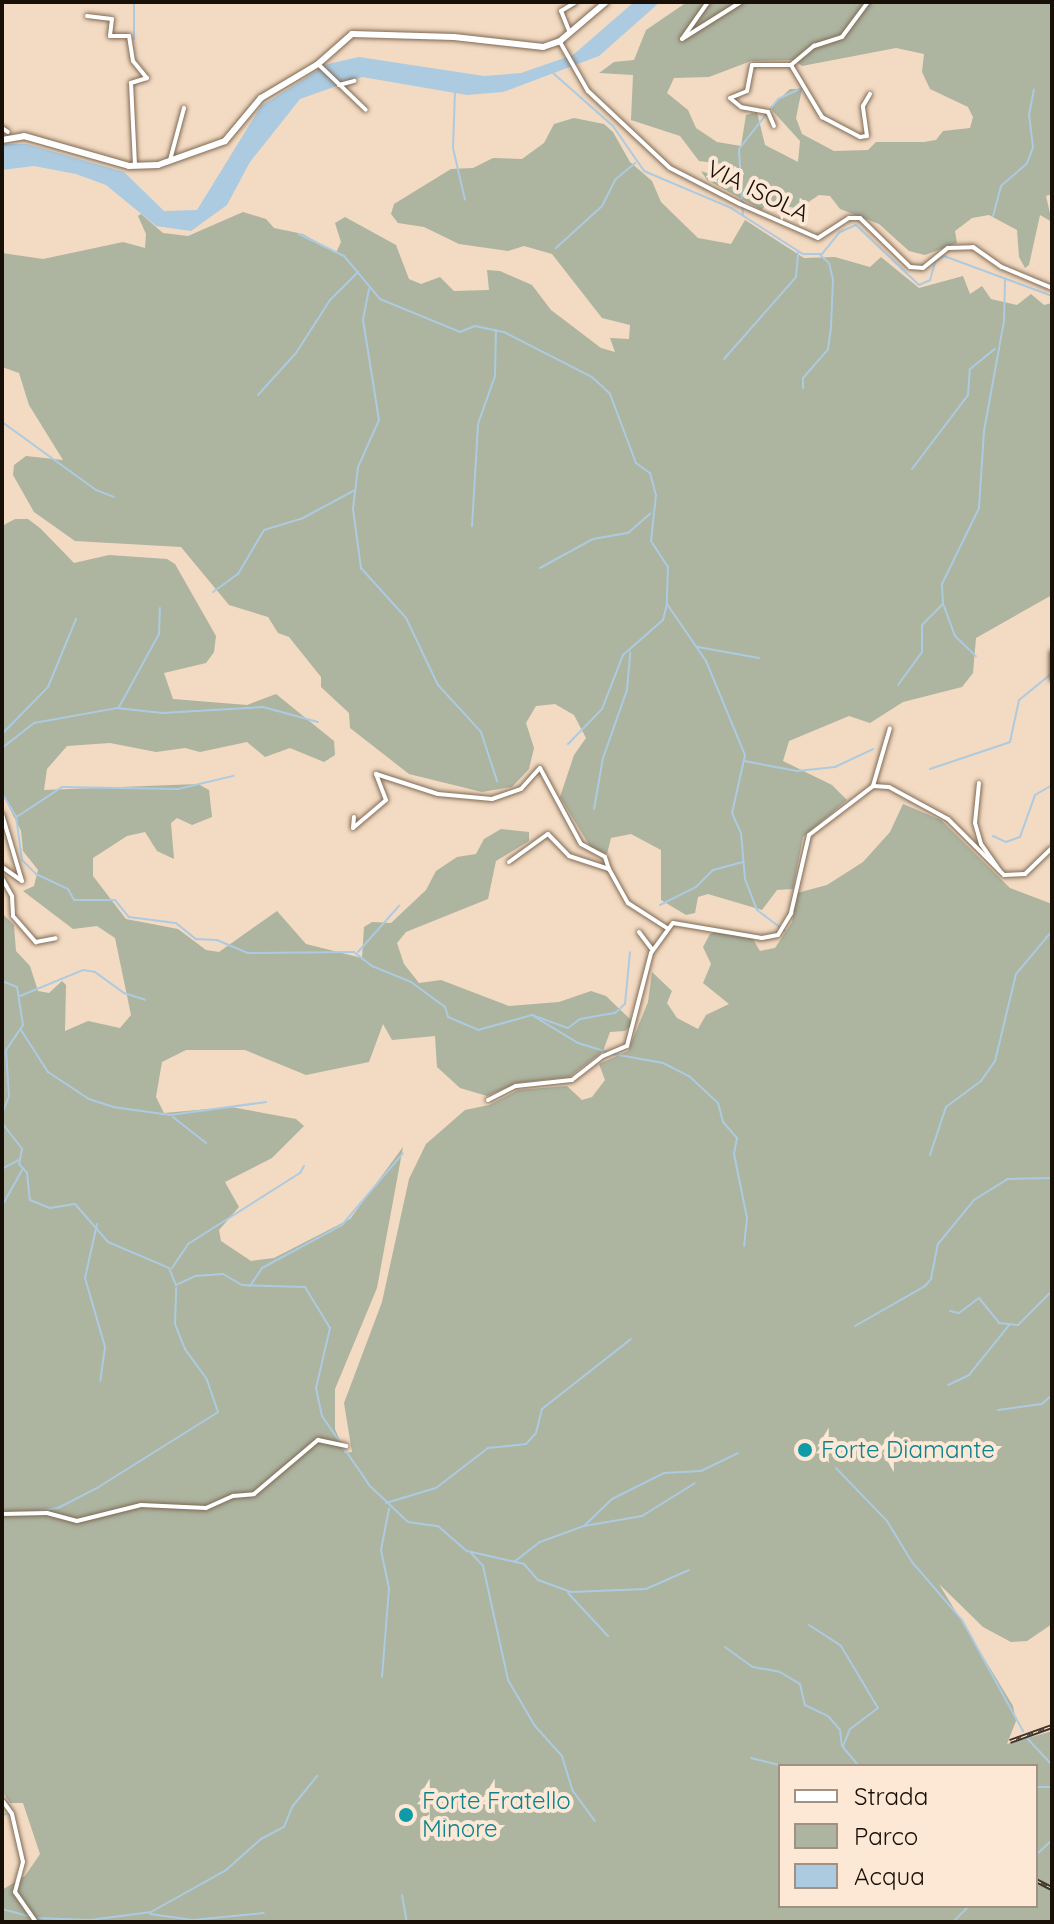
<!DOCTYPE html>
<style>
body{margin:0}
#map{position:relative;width:1054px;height:1924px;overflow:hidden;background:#f3dac2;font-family:Quicksand,sans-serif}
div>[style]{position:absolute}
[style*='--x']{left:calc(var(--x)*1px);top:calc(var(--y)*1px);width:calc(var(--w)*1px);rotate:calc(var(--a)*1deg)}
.green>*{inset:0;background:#adb4a0}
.water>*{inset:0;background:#accbe1}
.stream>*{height:2px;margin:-1px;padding:0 1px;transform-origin:1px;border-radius:1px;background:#accbe1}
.roads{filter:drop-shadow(0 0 2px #7e6953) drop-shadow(0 0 2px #7e6953)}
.street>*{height:4px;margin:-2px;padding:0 2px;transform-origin:2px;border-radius:2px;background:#fff}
.secondary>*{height:6px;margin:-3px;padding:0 3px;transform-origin:3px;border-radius:3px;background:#fff}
.rail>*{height:5px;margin-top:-2.5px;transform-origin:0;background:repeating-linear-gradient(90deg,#fce8d5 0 6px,#41352a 0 12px);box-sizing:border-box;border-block:2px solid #41352a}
.dots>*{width:22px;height:22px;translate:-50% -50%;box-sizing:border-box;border:4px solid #fce8d5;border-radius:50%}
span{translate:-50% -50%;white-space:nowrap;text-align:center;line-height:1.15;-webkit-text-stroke:8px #fce8d5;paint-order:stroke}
.street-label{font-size:24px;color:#180f07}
.culture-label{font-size:24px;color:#0d838f}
.left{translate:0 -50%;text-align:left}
.frame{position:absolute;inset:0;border:4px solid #180f07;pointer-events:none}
.legend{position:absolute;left:778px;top:1764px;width:260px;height:144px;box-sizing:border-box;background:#fce8d5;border:2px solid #a19183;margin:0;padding:10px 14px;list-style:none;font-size:24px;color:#180f07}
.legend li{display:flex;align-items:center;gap:16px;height:40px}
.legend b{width:40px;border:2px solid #a19183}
</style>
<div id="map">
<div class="green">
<i style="clip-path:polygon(evenodd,687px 2px,1052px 2px,1052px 194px,1046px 196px,1052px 222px,1040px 215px,1029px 265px,1025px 268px,1019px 257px,1017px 230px,989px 215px,972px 218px,955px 231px,957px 243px,925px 255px,909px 251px,879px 224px,840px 209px,830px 196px,819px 195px,798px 209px,768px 201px,762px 210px,707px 180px,701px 171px,728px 180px,736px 175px,732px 165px,699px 161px,680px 136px,631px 120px,633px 75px,599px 73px,614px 62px,634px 60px,646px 30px,687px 2px,896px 48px,924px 54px,922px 72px,930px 89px,968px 107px,973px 117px,970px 128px,943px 131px,936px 140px,924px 142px,876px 142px,868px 150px,834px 151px,802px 134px,796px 118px,802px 89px,790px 89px,770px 108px,800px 141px,798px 162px,765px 145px,757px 112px,746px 115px,741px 146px,717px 142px,696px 128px,688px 110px,667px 93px,674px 78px,709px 77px,751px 61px,794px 60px,802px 66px,896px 48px)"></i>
<i style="clip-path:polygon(574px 118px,604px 124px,613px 132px,630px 162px,652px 181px,661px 202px,698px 238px,731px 244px,745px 220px,804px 258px,835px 257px,870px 267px,881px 257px,919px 288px,963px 276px,970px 294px,982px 286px,991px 299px,1017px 305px,1031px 294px,1044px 305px,1052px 303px,1052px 595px,976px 638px,973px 673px,962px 687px,903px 702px,870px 723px,849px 716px,789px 741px,783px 761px,832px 785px,847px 800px,803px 837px,793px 889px,777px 890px,762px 910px,708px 894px,698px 897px,695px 913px,686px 915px,661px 900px,661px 850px,631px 834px,611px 838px,607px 854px,591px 848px,560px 797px,574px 755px,586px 738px,574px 715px,555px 704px,536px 706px,526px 723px,534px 748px,529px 769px,512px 787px,482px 792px,409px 774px,350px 728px,349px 713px,321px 687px,321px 677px,289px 637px,278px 633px,268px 617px,229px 605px,181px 547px,75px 541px,34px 512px,13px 475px,14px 465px,26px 456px,63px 460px,29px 405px,19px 373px,2px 367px,2px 253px,43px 259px,123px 242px,145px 248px,146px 234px,138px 216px,141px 214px,163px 233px,188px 236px,243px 212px,266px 219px,274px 228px,303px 234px,336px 253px,341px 242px,335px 223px,345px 217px,396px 245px,409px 279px,421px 284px,440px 277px,454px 291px,489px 290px,487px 270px,500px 271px,532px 285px,551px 310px,601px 348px,615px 352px,610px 338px,629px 339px,630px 325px,602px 318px,552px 254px,524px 246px,508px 251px,459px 244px,424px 227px,398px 223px,391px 214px,394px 204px,451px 169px,473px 168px,493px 158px,522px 159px,544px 143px,554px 124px)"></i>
<i style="clip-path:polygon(evenodd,15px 519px,28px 519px,40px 528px,74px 563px,109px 555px,167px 559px,175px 564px,216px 636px,214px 652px,206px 663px,164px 673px,173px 699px,247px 705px,276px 694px,334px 741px,335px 755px,324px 762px,290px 748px,265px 757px,247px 742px,200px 752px,185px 748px,156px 752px,110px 743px,67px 746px,47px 769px,44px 790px,198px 784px,209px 790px,212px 817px,192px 825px,177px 818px,171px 823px,174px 859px,157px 851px,145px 832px,127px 836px,93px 858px,93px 876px,126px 919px,178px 929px,206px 950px,219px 952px,277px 911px,306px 944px,362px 958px,364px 927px,372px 922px,391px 923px,426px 890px,436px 871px,457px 857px,476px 854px,484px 839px,501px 829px,529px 832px,529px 841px,496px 861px,488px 899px,406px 932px,397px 943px,404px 964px,419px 983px,441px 980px,509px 1006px,559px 1002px,591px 991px,606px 996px,634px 1023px,625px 1031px,610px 1032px,603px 1051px,569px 1077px,517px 1083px,487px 1096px,460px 1088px,437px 1067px,435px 1036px,392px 1040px,383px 1024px,369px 1062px,306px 1075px,245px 1050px,186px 1050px,162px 1062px,156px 1097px,164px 1113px,231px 1107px,296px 1119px,304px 1126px,272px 1158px,225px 1182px,239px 1207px,219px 1230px,221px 1241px,251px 1261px,274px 1258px,350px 1219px,403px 1147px,377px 1288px,335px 1389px,335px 1429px,345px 1453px,352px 1452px,344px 1403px,382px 1302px,409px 1179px,426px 1144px,465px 1110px,489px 1105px,518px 1090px,567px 1086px,582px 1100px,592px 1097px,605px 1080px,599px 1064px,628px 1051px,648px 1002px,652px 972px,672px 991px,667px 1003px,677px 1018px,698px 1029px,706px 1015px,729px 1004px,703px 983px,711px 964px,703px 947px,710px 934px,719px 931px,753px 939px,760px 951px,775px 948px,792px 922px,797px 893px,827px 885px,863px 862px,890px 832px,903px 804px,941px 820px,1010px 888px,1052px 904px,1052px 1624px,1027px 1641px,1011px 1642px,983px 1627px,939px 1584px,1013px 1706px,1016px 1721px,1007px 1744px,1052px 1731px,1052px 1922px,2px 1922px,2px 1890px,25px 1876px,40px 1854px,23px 1803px,10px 1803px,2px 1791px,2px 913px,14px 925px,16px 951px,30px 966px,38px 991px,49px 993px,62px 981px,66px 985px,65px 1031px,88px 1021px,120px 1028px,131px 1015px,115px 938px,97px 926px,73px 929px,23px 891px,34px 886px,38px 870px,23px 851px,21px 831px,2px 793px,2px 526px,15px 519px,780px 1766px,1036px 1766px,1036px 1906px,780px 1906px,780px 1766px)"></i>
</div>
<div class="water">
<i style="clip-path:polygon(634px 2px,660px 2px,599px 56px,503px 92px,467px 95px,362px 77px,300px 99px,250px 162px,227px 205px,191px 231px,156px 226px,106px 185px,76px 174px,34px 166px,2px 170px,2px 144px,27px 144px,124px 172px,164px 211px,197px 210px,261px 106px,328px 64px,359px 57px,484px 76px,521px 73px,573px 55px)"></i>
</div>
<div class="stream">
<i style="--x:134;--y:39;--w:37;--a:-90"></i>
<i style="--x:553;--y:73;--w:80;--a:41.5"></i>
<i style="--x:613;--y:126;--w:55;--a:55.4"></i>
<i style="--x:644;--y:171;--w:95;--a:23"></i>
<i style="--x:731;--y:208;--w:85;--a:32.6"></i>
<i style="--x:803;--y:254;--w:19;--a:0"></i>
<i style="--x:822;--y:254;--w:28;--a:-51"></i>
<i style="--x:840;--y:232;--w:17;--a:-24"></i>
<i style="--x:856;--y:225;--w:87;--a:43.6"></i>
<i style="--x:919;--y:285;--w:12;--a:-24"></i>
<i style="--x:930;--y:280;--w:19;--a:-74"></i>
<i style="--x:935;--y:262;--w:11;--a:-34"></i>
<i style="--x:944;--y:256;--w:115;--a:20.3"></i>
<i style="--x:455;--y:91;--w:57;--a:92"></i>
<i style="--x:453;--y:148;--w:53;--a:77"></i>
<i style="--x:743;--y:215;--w:66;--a:-93.5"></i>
<i style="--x:739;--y:149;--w:63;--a:-52"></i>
<i style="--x:778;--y:99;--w:29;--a:-25"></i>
<i style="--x:993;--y:216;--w:31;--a:-75"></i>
<i style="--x:1001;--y:186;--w:35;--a:-41"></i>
<i style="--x:1027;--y:163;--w:17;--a:-69"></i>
<i style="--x:1033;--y:147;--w:32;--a:-97"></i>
<i style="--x:1029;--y:115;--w:26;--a:-79"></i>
<i style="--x:299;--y:234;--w:50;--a:26.1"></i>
<i style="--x:344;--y:256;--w:56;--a:50.1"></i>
<i style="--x:380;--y:299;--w:87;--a:22.4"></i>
<i style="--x:460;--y:332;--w:16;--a:-22"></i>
<i style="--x:475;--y:326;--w:30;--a:12"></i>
<i style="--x:504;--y:332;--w:99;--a:27.1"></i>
<i style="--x:592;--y:377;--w:25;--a:43"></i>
<i style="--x:610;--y:394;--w:74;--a:69.4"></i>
<i style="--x:636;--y:463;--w:17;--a:36"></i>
<i style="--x:650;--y:473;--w:23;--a:75"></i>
<i style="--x:656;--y:495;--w:46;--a:96.2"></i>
<i style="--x:651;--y:541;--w:31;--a:57"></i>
<i style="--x:668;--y:567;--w:37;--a:92"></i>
<i style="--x:667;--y:604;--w:69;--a:55.6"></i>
<i style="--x:706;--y:661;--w:102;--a:67.5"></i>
<i style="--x:745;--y:755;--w:59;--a:102.6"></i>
<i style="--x:732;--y:813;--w:22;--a:66"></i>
<i style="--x:741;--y:833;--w:46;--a:85"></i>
<i style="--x:745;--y:879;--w:33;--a:69"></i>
<i style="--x:757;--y:910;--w:35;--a:37"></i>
<i style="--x:556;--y:248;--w:62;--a:-42.4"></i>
<i style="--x:602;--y:206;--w:30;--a:-63"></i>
<i style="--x:616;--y:179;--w:25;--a:-40"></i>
<i style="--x:369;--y:289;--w:32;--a:101"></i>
<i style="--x:363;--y:320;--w:101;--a:80.9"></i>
<i style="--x:379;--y:420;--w:51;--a:114.1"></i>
<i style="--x:358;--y:467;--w:42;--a:96.8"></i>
<i style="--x:353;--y:509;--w:60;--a:82.3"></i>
<i style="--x:361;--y:568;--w:67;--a:48"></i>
<i style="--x:406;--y:618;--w:74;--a:64.5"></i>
<i style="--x:438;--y:685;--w:64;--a:47.5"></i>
<i style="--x:481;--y:732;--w:52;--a:71.9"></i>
<i style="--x:724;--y:359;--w:109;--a:-48.7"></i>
<i style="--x:796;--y:277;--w:25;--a:-85"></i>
<i style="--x:803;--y:388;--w:10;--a:-90"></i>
<i style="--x:803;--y:378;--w:38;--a:-49"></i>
<i style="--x:828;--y:349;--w:22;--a:-82"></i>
<i style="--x:831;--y:327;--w:47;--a:-87.6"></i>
<i style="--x:833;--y:280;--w:17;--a:-103"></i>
<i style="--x:829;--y:263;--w:12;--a:-138"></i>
<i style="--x:258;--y:395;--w:57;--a:-47.9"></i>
<i style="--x:296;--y:353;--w:63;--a:-57.3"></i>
<i style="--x:330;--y:300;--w:40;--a:-45"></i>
<i style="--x:2;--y:422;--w:116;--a:35.9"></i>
<i style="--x:96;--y:490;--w:19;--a:21"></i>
<i style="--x:912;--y:469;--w:93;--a:-52.9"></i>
<i style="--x:968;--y:395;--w:26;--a:-86"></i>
<i style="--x:970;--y:369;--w:32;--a:-39"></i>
<i style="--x:472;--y:526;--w:102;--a:-86.6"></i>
<i style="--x:478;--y:424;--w:51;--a:-70.5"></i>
<i style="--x:495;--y:376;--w:46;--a:-88.8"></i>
<i style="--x:540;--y:568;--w:60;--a:-28.7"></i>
<i style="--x:593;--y:539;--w:36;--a:-10"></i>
<i style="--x:628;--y:533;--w:30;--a:-41"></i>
<i style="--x:213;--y:592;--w:31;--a:-36"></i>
<i style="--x:238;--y:574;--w:51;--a:-59.4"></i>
<i style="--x:264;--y:530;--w:39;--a:-17"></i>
<i style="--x:301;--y:519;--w:61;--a:-28.2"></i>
<i style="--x:944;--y:606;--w:32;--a:70"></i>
<i style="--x:955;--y:636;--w:29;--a:44"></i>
<i style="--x:698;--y:647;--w:62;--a:10.2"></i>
<i style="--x:898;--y:685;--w:41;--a:-54"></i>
<i style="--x:922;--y:652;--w:27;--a:-90"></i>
<i style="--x:922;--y:625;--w:30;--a:-45"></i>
<i style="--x:943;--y:604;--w:20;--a:-93"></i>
<i style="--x:942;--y:584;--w:85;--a:-64"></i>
<i style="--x:979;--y:508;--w:77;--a:-86.3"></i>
<i style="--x:984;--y:431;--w:112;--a:-79.7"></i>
<i style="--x:1004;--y:321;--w:42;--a:-88.6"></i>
<i style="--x:119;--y:707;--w:83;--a:-61.3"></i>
<i style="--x:159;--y:634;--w:26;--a:-88"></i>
<i style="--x:2;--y:734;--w:66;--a:-45.6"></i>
<i style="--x:48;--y:687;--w:74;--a:-67.6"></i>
<i style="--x:568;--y:744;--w:49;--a:-45.8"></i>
<i style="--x:602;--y:709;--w:58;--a:-68.7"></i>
<i style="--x:623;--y:655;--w:53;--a:-41.2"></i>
<i style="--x:663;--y:620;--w:16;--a:-76"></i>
<i style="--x:2;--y:748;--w:41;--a:-38"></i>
<i style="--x:34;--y:723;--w:84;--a:-10.2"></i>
<i style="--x:117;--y:708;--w:45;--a:6.3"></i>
<i style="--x:162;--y:713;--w:101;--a:-3.4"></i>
<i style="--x:263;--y:707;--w:57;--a:15.3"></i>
<i style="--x:744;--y:761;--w:54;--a:10.7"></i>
<i style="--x:797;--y:771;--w:38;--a:-6"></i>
<i style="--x:835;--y:767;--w:42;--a:-25.3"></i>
<i style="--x:930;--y:769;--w:84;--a:-18.6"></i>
<i style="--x:1010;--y:742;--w:43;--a:-77.9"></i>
<i style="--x:1019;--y:700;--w:40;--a:-39"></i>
<i style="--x:2;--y:793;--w:27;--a:59"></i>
<i style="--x:16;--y:816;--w:44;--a:82.2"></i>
<i style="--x:22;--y:860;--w:20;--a:45"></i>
<i style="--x:36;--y:874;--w:35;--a:25"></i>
<i style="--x:68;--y:889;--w:13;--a:61"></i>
<i style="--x:74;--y:900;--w:41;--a:0"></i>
<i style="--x:115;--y:900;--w:22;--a:51"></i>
<i style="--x:129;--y:917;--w:47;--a:7.3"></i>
<i style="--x:176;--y:923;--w:26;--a:39"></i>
<i style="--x:196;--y:939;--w:21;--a:3"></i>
<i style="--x:217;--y:940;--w:34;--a:23"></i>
<i style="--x:248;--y:953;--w:106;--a:-0.5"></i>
<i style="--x:354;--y:952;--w:23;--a:38"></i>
<i style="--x:372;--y:966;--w:42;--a:22.3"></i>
<i style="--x:411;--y:982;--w:42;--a:36.3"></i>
<i style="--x:445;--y:1007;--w:10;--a:73"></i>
<i style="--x:448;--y:1017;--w:33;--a:23"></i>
<i style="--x:478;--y:1030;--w:56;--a:-15.5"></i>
<i style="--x:532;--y:1015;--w:38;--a:20"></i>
<i style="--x:568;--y:1028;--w:15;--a:-37"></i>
<i style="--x:580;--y:1019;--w:36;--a:-10"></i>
<i style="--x:615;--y:1013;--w:13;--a:-42"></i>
<i style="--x:625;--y:1004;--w:52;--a:-84.5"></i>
<i style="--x:594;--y:809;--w:52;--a:-80"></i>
<i style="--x:603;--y:758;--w:72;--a:-70.6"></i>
<i style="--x:627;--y:690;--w:38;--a:-85"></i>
<i style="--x:18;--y:816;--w:53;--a:-33.4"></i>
<i style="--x:62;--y:787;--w:116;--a:1"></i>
<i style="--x:178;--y:789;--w:57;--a:-13.3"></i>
<i style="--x:993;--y:836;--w:14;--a:25"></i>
<i style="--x:1006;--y:842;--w:15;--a:-20"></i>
<i style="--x:1020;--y:837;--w:45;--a:-70.3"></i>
<i style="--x:1035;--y:795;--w:20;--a:-30"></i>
<i style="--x:660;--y:905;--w:40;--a:-26.6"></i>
<i style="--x:696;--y:887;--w:24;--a:-45"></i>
<i style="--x:713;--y:870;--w:31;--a:-15"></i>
<i style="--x:358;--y:952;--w:62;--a:-48.3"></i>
<i style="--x:2;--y:981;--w:16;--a:22"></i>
<i style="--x:17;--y:987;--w:38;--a:81"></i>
<i style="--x:23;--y:1025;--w:30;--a:124"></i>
<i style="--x:6;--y:1050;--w:46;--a:86.3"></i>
<i style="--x:9;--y:1096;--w:19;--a:111"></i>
<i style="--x:20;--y:996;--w:68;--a:-22.4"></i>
<i style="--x:83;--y:970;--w:12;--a:9"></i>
<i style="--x:95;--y:972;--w:36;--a:36"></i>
<i style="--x:124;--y:993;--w:22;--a:18"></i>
<i style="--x:535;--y:1017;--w:50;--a:31.2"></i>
<i style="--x:578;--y:1043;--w:30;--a:17"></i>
<i style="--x:21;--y:1030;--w:50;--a:57.3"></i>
<i style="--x:48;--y:1072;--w:49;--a:33.4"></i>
<i style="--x:89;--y:1099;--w:25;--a:18"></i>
<i style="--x:113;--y:1107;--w:58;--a:8"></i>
<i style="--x:170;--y:1115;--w:97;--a:-7.7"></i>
<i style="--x:613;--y:1054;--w:51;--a:10.2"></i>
<i style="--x:663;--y:1063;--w:29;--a:27"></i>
<i style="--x:689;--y:1076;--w:40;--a:43"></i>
<i style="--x:718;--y:1103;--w:20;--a:75"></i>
<i style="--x:723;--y:1122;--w:21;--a:49"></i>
<i style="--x:737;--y:1138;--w:16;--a:101"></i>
<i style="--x:734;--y:1154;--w:65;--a:78.5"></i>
<i style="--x:747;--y:1218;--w:28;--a:96"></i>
<i style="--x:173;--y:1117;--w:42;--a:38.2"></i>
<i style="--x:2;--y:1123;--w:33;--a:52"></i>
<i style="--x:22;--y:1149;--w:15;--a:101"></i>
<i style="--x:19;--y:1164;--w:12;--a:48"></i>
<i style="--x:27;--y:1173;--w:27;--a:84"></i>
<i style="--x:30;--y:1200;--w:22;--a:22"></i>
<i style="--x:50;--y:1208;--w:25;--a:-9"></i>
<i style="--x:75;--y:1204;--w:50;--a:49"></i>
<i style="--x:108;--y:1242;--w:66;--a:23.1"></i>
<i style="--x:169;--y:1268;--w:18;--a:68"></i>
<i style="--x:176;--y:1285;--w:21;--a:-25"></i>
<i style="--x:195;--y:1276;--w:28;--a:-4"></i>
<i style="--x:223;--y:1274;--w:22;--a:30"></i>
<i style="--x:242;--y:1285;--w:63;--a:1.8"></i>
<i style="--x:305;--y:1287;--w:48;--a:58.6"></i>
<i style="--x:330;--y:1328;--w:62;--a:103.1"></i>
<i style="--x:316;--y:1388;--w:29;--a:78"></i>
<i style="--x:322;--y:1416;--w:85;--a:55.6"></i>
<i style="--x:370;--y:1486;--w:52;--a:43.5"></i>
<i style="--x:408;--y:1522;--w:30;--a:8"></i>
<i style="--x:438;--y:1526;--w:38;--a:41"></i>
<i style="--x:467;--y:1551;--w:58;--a:12.8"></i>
<i style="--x:524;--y:1564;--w:21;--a:49"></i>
<i style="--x:538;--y:1580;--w:35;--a:20"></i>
<i style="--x:571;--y:1592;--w:75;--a:-2.3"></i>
<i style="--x:646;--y:1589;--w:47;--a:-23.8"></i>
<i style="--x:930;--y:1155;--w:51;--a:-71.6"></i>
<i style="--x:946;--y:1107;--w:44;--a:-36.6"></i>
<i style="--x:981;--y:1081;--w:24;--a:-55"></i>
<i style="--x:995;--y:1061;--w:89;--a:-76.4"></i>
<i style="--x:1016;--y:974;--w:56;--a:-50.1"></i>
<i style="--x:2;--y:1169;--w:18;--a:-29"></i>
<i style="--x:2;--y:1206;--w:41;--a:-60.9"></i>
<i style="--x:97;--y:1224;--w:55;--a:102.5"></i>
<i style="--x:85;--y:1278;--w:72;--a:73.8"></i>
<i style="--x:105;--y:1347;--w:34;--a:98"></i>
<i style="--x:172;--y:1268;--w:29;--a:-56"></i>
<i style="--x:188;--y:1244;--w:133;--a:-32.4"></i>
<i style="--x:300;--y:1173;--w:8;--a:-60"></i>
<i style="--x:250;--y:1286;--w:22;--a:-56"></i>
<i style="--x:262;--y:1268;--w:91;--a:-28.3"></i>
<i style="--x:342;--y:1225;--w:94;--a:-49.7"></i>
<i style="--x:950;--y:1311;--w:9;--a:13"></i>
<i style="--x:959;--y:1313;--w:25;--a:-37"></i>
<i style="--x:979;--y:1298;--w:32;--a:51"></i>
<i style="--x:999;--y:1323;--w:19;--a:6"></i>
<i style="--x:1018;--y:1325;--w:48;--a:-45"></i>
<i style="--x:855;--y:1326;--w:81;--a:-29.7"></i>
<i style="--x:925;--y:1286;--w:9;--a:-49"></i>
<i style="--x:931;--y:1279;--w:36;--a:-79"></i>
<i style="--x:938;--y:1244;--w:57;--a:-50.7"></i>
<i style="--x:974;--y:1200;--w:39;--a:-32"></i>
<i style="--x:1007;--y:1179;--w:45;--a:-1.3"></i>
<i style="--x:948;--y:1385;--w:23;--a:-25"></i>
<i style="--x:969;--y:1375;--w:64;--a:-51.3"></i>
<i style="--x:998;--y:1410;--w:44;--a:-7.8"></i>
<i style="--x:1042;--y:1404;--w:12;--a:-42"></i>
<i style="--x:1051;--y:1396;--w:14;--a:-86"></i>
<i style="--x:836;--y:1468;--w:74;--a:46.1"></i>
<i style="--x:887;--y:1521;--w:48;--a:58.6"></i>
<i style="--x:912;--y:1562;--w:77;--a:49.2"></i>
<i style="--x:962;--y:1620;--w:127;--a:61.2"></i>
<i style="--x:386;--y:1503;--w:52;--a:-16.7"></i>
<i style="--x:436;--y:1488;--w:66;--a:-37.6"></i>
<i style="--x:488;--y:1448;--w:38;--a:-6"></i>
<i style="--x:526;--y:1444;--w:15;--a:-48"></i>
<i style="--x:536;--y:1433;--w:25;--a:-76"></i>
<i style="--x:542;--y:1409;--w:113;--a:-38.2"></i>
<i style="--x:39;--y:1511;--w:19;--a:-9"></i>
<i style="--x:58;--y:1508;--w:44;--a:-27.1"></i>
<i style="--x:97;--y:1488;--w:143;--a:-32.1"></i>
<i style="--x:218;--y:1412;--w:36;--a:-109"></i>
<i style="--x:206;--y:1378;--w:36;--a:-126"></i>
<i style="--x:185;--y:1349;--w:27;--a:-112"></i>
<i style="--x:175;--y:1324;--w:36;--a:-88"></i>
<i style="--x:584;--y:1526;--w:59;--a:-9.8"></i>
<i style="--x:642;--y:1516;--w:62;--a:-31.9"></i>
<i style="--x:471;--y:1553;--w:18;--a:47"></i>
<i style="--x:483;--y:1566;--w:117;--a:77.6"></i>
<i style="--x:508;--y:1680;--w:53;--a:59.6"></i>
<i style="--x:535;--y:1726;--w:40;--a:48"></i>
<i style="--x:562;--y:1756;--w:37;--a:73"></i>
<i style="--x:573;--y:1791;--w:37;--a:54"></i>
<i style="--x:514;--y:1562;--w:33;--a:-38"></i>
<i style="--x:540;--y:1542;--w:47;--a:-20"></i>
<i style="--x:584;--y:1526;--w:39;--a:-44"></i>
<i style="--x:612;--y:1499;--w:58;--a:-26.6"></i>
<i style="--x:664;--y:1473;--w:37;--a:-3"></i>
<i style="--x:701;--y:1471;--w:41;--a:-25.9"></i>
<i style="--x:568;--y:1593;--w:59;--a:47.1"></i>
<i style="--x:809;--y:1625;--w:38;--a:33"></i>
<i style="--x:841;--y:1646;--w:72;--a:59.2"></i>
<i style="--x:878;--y:1708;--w:35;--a:143"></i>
<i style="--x:850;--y:1729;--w:18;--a:112"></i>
<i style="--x:725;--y:1647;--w:34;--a:36"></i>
<i style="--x:753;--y:1667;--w:27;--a:10"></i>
<i style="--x:780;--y:1672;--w:23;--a:31"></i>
<i style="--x:800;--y:1684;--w:22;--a:77"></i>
<i style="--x:805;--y:1705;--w:25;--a:26"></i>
<i style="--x:828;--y:1716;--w:18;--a:49"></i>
<i style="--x:840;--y:1730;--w:16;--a:83"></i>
<i style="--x:842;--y:1746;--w:26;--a:50"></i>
<i style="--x:382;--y:1677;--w:89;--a:-85.5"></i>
<i style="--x:389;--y:1588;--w:39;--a:-102"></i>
<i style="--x:381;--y:1550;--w:42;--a:-79"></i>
<i style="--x:1025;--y:1736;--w:40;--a:47"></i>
<i style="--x:751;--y:1758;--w:33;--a:14"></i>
<i style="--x:1036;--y:1787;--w:16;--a:0"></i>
<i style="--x:2;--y:1815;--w:4;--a:-14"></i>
<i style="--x:1036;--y:1855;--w:22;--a:-43"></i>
<i style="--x:402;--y:1895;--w:27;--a:80"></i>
<i style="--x:2;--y:1909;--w:27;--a:15"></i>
<i style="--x:150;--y:1914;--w:43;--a:7.9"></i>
<i style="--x:193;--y:1920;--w:71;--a:-5.6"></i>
<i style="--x:35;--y:1918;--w:55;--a:2.1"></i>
<i style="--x:90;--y:1920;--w:62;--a:-7.5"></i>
<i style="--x:151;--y:1912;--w:86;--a:-29.2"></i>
<i style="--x:226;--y:1870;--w:47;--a:-41.5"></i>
<i style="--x:261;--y:1839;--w:26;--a:-28"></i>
<i style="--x:284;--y:1827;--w:22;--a:-68"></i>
<i style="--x:292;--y:1807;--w:40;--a:-51"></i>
<i style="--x:953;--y:1922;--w:23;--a:-45"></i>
</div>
<div class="roads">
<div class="street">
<i style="--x:708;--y:2;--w:45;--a:125.1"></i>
<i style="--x:682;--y:39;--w:70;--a:-32.1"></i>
<i style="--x:87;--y:16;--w:25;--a:7"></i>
<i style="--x:112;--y:19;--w:17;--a:97"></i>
<i style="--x:110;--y:36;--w:19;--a:0"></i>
<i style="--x:129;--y:36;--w:25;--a:81"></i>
<i style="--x:133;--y:61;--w:22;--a:51"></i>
<i style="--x:147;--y:78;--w:17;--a:163"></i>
<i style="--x:131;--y:83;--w:82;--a:87.2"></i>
<i style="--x:570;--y:33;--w:24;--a:-112"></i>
<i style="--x:561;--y:11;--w:17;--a:-31"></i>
<i style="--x:560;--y:42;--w:56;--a:60.3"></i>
<i style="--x:588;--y:91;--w:112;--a:43.2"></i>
<i style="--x:670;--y:168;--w:79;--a:27.2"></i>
<i style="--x:740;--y:204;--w:85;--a:23.6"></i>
<i style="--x:818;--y:238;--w:37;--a:-33"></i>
<i style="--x:849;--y:218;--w:11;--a:0"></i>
<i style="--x:860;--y:218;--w:70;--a:44.4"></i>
<i style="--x:910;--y:267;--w:13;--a:4"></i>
<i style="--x:923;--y:268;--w:32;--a:-39"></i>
<i style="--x:948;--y:248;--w:25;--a:-2"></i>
<i style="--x:973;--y:247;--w:35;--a:35"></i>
<i style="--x:1002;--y:267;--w:54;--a:22.8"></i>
<i style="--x:318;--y:64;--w:66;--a:43.8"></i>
<i style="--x:791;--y:65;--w:61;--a:59.2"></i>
<i style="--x:822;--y:117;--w:43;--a:27.8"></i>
<i style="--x:860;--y:137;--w:7;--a:-8"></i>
<i style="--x:867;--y:136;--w:30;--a:-98"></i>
<i style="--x:863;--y:106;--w:14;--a:-60"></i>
<i style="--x:791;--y:65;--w:30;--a:-40"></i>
<i style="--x:814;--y:46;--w:29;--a:-18"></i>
<i style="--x:842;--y:37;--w:44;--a:-53.4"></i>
<i style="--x:339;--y:85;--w:16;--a:-15"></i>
<i style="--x:774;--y:126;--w:15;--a:-113"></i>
<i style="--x:768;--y:112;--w:27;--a:-170"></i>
<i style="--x:741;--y:107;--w:14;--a:-141"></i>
<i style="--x:730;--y:98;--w:18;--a:-22"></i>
<i style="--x:747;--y:91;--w:26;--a:-79"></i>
<i style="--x:752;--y:65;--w:39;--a:0"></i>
<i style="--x:2;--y:128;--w:7;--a:34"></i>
<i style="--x:170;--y:160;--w:54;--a:-74.9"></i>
<i style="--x:1052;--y:652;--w:27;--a:90"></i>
<i style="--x:979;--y:783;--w:40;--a:95.7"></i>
<i style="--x:975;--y:823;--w:22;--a:74"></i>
<i style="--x:981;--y:844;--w:32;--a:55"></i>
<i style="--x:873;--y:786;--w:60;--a:-73.7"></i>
<i style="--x:2;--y:814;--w:70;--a:73.4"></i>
<i style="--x:22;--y:881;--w:24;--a:-145"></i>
<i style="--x:353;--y:828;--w:43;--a:-40.3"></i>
<i style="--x:386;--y:800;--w:28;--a:-111"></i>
<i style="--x:376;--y:774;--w:65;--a:17.9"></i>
<i style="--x:438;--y:794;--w:54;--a:5.3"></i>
<i style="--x:492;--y:799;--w:31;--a:-19"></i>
<i style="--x:521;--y:789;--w:28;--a:-48"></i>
<i style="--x:540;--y:768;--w:86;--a:61.7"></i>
<i style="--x:581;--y:844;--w:27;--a:28"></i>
<i style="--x:605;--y:857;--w:13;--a:72"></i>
<i style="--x:353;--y:828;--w:11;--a:-85"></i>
<i style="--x:509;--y:862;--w:48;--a:-35.7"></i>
<i style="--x:548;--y:834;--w:30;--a:46"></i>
<i style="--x:569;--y:856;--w:42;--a:18"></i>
<i style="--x:609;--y:869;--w:39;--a:61"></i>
<i style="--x:628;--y:903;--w:46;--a:32.7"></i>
<i style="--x:2;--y:878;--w:21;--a:61"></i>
<i style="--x:12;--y:896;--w:20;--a:87"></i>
<i style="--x:13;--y:916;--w:35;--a:49"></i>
<i style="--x:36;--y:942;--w:20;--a:-11"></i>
<i style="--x:639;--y:932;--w:21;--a:53"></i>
<i style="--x:488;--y:1100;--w:31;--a:-27"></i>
<i style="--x:516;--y:1086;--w:56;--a:-6.1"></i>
<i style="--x:572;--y:1080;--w:39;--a:-38"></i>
<i style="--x:603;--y:1056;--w:26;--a:-23"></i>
<i style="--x:627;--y:1046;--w:96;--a:-75.5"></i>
<i style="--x:651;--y:953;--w:37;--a:-54"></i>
<i style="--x:673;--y:923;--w:90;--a:9.6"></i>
<i style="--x:762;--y:938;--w:16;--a:-11"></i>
<i style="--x:778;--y:935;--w:26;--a:-59"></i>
<i style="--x:791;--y:913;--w:80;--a:-77"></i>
<i style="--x:809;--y:835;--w:81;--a:-37.4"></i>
<i style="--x:873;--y:786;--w:16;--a:4"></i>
<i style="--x:889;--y:787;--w:67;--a:28.5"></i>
<i style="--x:948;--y:819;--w:79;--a:45"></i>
<i style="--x:1004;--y:875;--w:21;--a:-3"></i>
<i style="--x:1025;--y:874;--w:37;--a:-44"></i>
<i style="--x:2;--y:1514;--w:45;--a:-1.3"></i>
<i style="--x:47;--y:1513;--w:31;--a:15"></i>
<i style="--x:77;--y:1521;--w:66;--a:-14"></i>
<i style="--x:141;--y:1505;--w:65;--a:2.6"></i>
<i style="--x:206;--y:1508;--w:30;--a:-24"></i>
<i style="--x:233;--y:1496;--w:21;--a:-5"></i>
<i style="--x:254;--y:1494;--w:84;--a:-40.2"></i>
<i style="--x:318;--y:1440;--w:29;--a:12"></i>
<i style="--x:2;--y:1800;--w:17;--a:54"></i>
<i style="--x:12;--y:1814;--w:49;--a:77.1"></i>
<i style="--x:23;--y:1862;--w:31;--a:105"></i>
<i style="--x:15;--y:1892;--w:37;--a:55"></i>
</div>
<div class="secondary">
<i style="--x:2;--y:140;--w:22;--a:-10"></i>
<i style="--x:24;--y:136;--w:109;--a:15.9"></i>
<i style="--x:129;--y:166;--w:29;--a:-2"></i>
<i style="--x:158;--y:165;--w:71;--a:-19.7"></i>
<i style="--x:225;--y:141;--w:56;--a:-50.1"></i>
<i style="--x:261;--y:98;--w:66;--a:-30.8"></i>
<i style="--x:318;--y:64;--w:45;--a:-41.4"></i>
<i style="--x:352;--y:34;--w:102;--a:1.7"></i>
<i style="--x:454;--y:37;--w:90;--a:6.4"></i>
<i style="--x:543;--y:47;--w:18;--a:-19"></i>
<i style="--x:560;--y:41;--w:60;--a:-40.3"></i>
</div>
</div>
<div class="rail">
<i style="--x:1010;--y:1741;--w:45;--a:-19.7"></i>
<i style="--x:1036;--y:1880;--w:18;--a:27"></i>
</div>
<div class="dots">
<i style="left:805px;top:1450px;background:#0f9aa8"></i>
<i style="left:406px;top:1815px;background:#0f9aa8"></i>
</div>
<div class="street-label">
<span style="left:758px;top:191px;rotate:26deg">VIA ISOLA</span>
</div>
<div class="culture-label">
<span class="left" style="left:821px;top:1450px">Forte Diamante</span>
<span class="left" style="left:422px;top:1815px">Forte Fratello<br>Minore</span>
</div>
<div class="frame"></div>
<ul class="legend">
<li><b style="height:10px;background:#fff"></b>Strada</li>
<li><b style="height:22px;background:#adb4a0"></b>Parco</li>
<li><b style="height:22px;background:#accbe1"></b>Acqua</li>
</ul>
</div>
